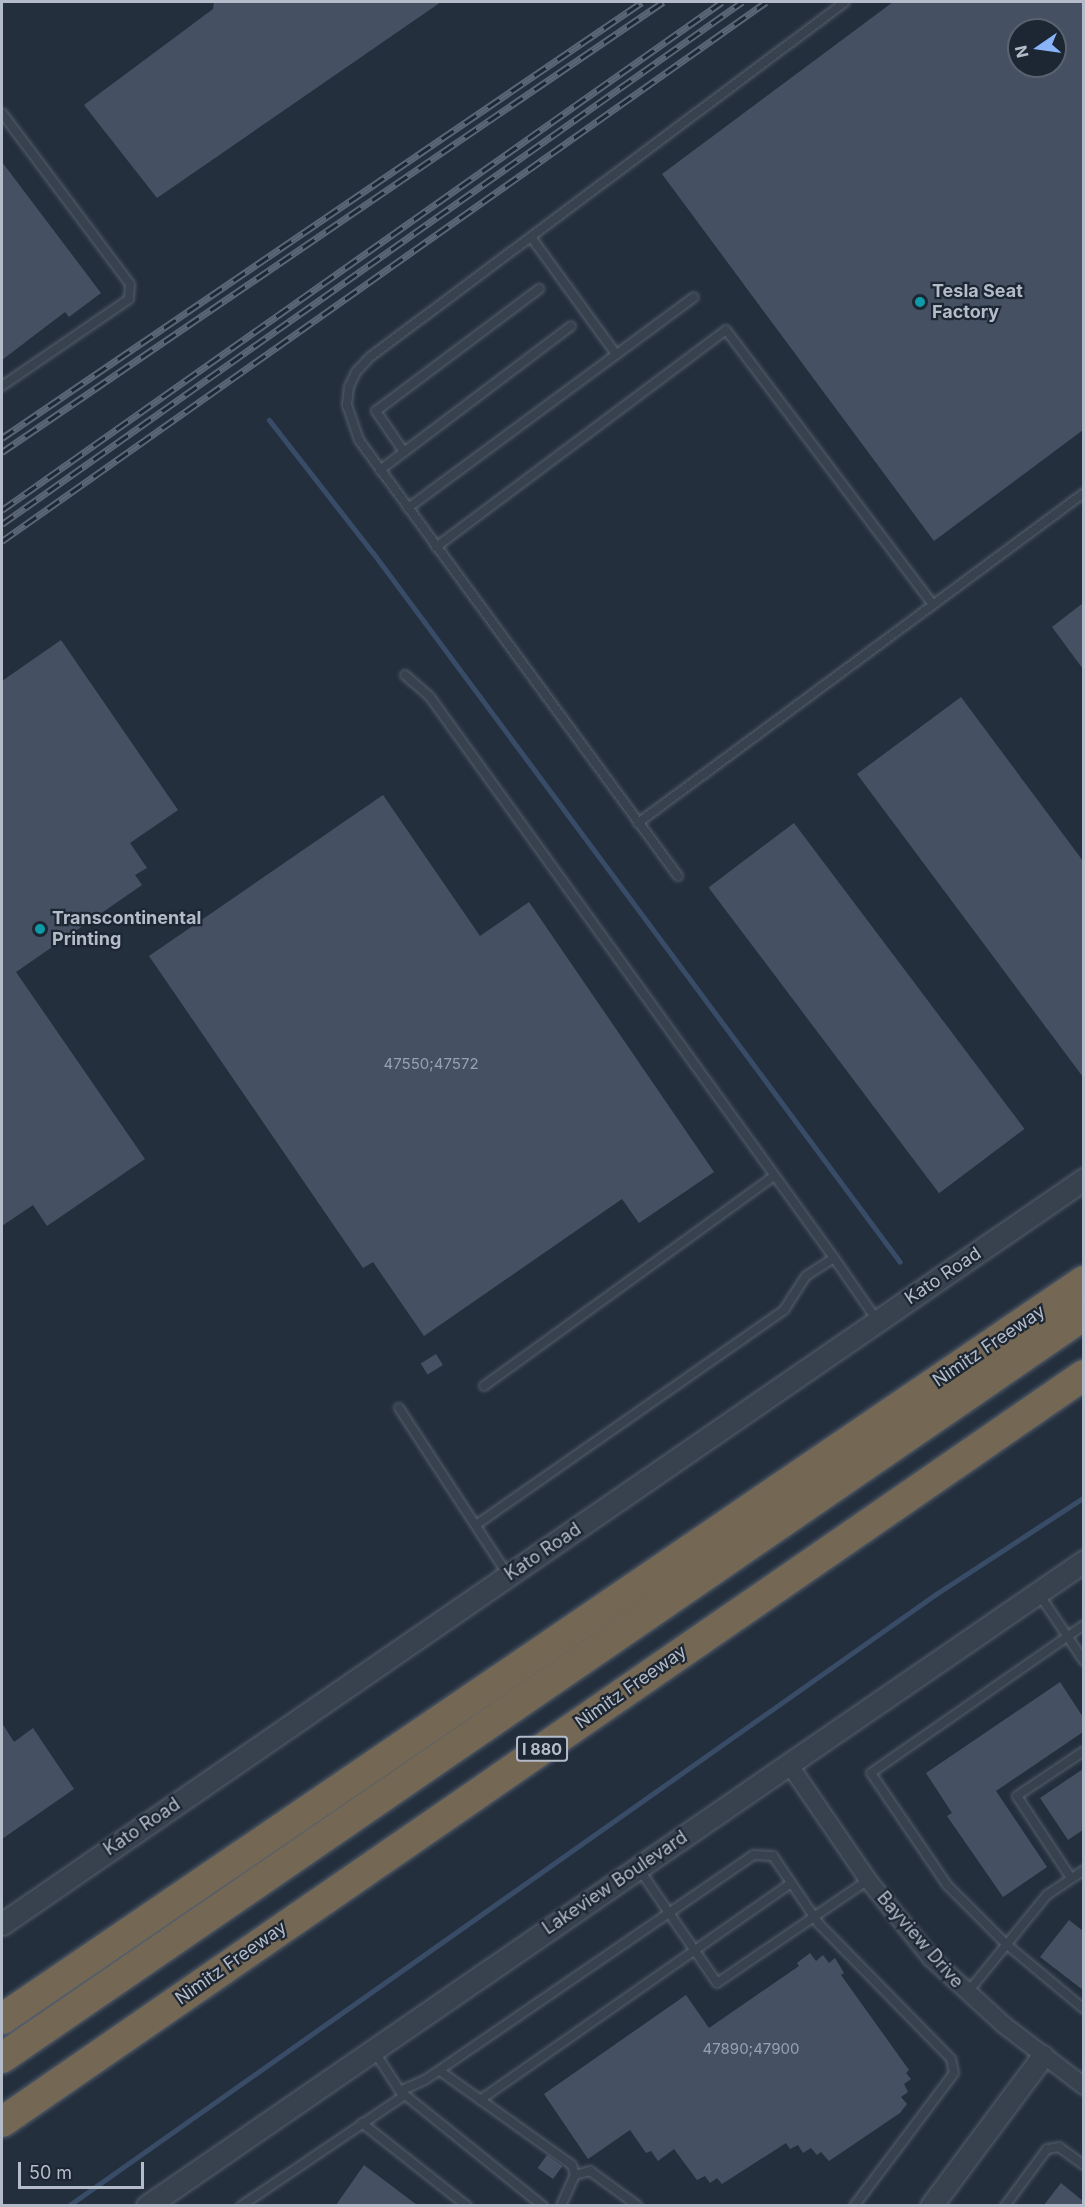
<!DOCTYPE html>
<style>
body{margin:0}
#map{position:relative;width:1085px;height:2207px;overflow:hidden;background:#242f3e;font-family:Inter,sans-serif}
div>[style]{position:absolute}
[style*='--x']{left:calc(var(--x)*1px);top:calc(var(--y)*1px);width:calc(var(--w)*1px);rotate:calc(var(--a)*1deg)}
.stream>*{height:5px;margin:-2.5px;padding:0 2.5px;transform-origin:2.5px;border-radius:2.5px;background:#394c67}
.building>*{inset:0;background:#455162;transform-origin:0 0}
.roads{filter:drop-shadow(0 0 2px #565f6c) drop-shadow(0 0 2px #565f6c)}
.service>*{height:8px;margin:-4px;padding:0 4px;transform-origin:4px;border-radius:4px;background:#38414e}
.minor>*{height:16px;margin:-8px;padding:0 8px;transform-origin:8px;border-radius:8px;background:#38414e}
.tertiary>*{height:21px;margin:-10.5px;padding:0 10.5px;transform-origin:10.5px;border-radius:10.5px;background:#38414e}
.motorway>*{height:30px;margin:-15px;padding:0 15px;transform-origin:15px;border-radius:15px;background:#746855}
.rail>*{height:7px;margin-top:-3.5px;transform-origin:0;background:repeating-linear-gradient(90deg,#1d2633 0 14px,#5a6575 0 28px);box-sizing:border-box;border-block:2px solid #5a6575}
.dots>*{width:16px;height:16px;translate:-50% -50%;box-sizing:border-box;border:3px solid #1d2633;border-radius:50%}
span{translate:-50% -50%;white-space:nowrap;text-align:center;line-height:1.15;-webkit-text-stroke:4.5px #1d2633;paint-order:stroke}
.number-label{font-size:15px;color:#98a1af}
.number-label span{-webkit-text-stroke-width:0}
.shield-label span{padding:2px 4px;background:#1d2633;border:2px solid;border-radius:4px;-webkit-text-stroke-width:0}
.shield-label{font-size:16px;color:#b4bcc9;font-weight:700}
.poi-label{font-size:18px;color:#b4bcc9;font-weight:700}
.left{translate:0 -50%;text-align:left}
.street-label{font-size:18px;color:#b4bcc9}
.frame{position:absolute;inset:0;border:3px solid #b4bcc9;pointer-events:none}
.north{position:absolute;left:1007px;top:18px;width:60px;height:60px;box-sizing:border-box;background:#1d2633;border:2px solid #59626f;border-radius:50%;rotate:257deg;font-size:16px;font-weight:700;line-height:24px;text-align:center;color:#b4bcc9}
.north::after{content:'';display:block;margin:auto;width:21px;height:27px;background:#8ab4f8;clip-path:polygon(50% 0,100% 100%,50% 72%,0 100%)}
.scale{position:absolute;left:18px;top:2162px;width:126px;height:27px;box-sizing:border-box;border:3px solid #b4bcc9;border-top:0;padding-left:8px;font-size:18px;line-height:21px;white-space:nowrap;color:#b4bcc9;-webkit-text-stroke:4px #1d2633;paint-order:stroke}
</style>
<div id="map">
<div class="stream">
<i style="--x:269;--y:420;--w:169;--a:52"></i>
<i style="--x:373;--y:553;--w:883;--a:53.38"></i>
<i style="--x:68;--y:2206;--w:1062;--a:-35.19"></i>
<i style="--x:936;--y:1594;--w:177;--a:-33.2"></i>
</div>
<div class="building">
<i style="clip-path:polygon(214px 2px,441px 2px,157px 198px,84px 105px,213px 9px)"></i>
<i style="clip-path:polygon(evenodd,893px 2px,1083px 2px,1083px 430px,934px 541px,662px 174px,893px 2px,1019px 30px,1055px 30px,1055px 66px,1019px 66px,1019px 30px)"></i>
<i style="clip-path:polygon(2px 162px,101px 293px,69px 317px,65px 312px,2px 360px)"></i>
<i style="clip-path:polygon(1083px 603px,1083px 669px,1052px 627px)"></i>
<i style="clip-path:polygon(61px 640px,178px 810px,130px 843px,147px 868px,135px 875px,142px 885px,16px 972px,145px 1159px,47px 1226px,33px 1205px,2px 1226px,2px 681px)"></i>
<i style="clip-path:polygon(961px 697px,1083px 861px,1083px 1077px,857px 774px)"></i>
<i style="clip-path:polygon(383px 795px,480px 936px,529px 902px,714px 1172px,639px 1223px,622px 1199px,424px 1336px,373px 1262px,363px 1268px,149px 956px)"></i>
<i style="left:794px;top:823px;width:383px;height:107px;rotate:53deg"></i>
<i style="left:436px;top:1354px;width:13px;height:18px;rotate:58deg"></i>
<i style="clip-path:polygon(1060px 1682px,1083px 1717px,1083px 1732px,996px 1791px,1047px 1867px,1003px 1897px,947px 1816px,952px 1813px,926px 1773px)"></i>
<i style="clip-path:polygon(2px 1723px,14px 1742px,33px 1728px,74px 1789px,2px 1839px)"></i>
<i style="clip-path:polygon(1083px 1769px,1083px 1830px,1068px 1840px,1040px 1798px)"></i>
<i style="clip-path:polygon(1069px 1920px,1083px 1931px,1083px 1990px,1040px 1957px)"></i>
<i style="clip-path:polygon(810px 1953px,816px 1961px,823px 1955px,829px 1963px,835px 1958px,844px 1973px,841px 1975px,909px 2070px,906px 2073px,911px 2079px,904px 2084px,908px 2092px,901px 2097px,907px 2104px,900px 2113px,829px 2161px,821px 2152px,817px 2155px,811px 2148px,803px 2153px,798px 2145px,790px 2149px,786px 2143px,722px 2184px,717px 2178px,710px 2183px,705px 2176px,697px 2180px,674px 2149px,658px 2161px,651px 2151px,646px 2153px,630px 2130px,588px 2159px,544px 2094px,686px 1995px,709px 2028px,799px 1966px,797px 1963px)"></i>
<i style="left:547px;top:2155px;width:19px;height:16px;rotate:36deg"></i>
<i style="clip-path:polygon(364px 2165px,417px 2205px,336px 2205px)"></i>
<i style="clip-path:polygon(1061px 2183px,1083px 2201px,1083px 2205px,1044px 2205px)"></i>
</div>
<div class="roads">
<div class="service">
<i style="--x:2;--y:113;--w:214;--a:53.2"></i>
<i style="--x:130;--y:284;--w:15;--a:94"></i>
<i style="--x:129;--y:299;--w:154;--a:145.6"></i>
<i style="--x:531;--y:237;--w:145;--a:54"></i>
<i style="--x:404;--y:452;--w:50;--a:-124.3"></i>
<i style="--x:376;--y:411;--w:204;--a:-36.8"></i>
<i style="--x:380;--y:470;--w:239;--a:-37"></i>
<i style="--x:408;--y:508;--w:355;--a:-36.4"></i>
<i style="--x:436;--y:547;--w:362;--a:-36.8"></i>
<i style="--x:726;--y:330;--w:344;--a:53"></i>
<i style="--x:405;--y:675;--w:33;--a:41"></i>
<i style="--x:430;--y:697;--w:691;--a:54.24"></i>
<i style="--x:638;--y:823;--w:555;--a:-36.5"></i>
<i style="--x:678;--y:876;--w:540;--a:-126.19"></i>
<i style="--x:359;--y:440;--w:37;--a:-109"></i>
<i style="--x:347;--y:405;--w:18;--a:-84"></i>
<i style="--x:349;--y:387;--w:17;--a:-65"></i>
<i style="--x:356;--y:372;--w:21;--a:-47"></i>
<i style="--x:370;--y:357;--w:593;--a:-36.77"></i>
<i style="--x:484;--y:1386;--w:358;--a:-35.9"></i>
<i style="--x:399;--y:1408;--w:199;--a:56.9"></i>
<i style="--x:476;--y:1525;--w:376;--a:-34.9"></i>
<i style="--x:784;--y:1310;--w:40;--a:-57.1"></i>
<i style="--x:806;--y:1276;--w:33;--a:-33"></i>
<i style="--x:834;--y:1258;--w:75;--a:55.3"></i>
<i style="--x:1039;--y:1594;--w:81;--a:56.1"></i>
<i style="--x:1084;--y:1625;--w:259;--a:145.2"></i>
<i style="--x:871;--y:1773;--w:135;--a:55.8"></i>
<i style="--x:947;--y:1885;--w:83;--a:45"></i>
<i style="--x:1006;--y:1944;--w:102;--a:39.8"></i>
<i style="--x:639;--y:1869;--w:138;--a:55.6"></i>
<i style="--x:717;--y:1983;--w:183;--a:-34.3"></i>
<i style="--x:1071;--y:1878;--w:98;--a:-123.4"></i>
<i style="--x:1017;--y:1796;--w:81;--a:-33.9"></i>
<i style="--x:967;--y:1993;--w:127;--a:-50.8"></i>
<i style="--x:1047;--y:1895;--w:45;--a:-34"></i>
<i style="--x:374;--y:2051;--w:48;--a:57"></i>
<i style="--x:400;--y:2091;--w:184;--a:38.8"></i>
<i style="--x:440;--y:2071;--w:162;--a:35.5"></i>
<i style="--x:572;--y:2165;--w:10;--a:73"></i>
<i style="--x:400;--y:2091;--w:27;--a:-24"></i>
<i style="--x:425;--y:2080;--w:398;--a:-34.4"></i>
<i style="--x:753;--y:1855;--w:20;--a:3"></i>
<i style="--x:773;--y:1856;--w:82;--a:55.9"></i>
<i style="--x:819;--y:1924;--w:189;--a:45.6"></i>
<i style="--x:951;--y:2059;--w:14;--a:78"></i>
<i style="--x:954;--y:2073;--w:166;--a:126.9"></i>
<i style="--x:480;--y:2100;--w:379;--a:-34.9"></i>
<i style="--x:362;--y:2123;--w:134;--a:38.3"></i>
<i style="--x:241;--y:2206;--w:198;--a:-34.1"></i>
<i style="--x:561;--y:2206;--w:34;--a:-66"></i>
<i style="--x:575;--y:2175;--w:16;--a:-15"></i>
<i style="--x:590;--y:2171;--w:59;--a:36.1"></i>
<i style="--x:1005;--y:2206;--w:71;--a:-53.6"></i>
<i style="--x:1047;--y:2149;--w:12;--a:-9"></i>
<i style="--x:1059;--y:2147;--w:31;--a:36"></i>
</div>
<div class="minor">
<i style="--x:789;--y:1764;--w:140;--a:55.7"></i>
<i style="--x:868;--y:1880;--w:100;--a:51.1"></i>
<i style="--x:931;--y:1958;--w:99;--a:42.5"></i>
<i style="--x:1004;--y:2025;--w:101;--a:37.3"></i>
</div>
<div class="tertiary">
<i style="--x:2;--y:1924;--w:1314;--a:-34.55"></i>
<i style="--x:147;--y:2206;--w:1138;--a:-34.54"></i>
<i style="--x:931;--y:2206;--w:187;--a:-53.3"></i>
</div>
<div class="motorway">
<i style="--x:2;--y:2019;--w:1310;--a:-34.3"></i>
<i style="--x:2;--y:2058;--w:1313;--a:-34.48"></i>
<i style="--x:2;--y:2122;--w:1315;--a:-34.62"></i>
</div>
</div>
<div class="rail">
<i style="--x:2;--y:438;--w:774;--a:-34.26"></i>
<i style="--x:2;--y:452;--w:800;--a:-34.25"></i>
<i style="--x:2;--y:510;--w:881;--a:-35.21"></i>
<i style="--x:2;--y:524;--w:906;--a:-35.2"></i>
<i style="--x:2;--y:541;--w:935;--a:-35.2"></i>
</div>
<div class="dots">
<i style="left:920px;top:302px;background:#0f9aa8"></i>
<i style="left:40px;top:929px;background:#0f9aa8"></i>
</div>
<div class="number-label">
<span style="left:431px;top:1064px">47550;47572</span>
<span style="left:751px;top:2049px">47890;47900</span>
</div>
<div class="shield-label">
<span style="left:542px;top:1749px">I 880</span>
</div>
<div class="poi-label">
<span class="left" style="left:932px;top:302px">Tesla Seat<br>Factory</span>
<span class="left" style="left:52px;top:929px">Transcontinental<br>Printing</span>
</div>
<div class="street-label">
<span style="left:943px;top:1276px;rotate:-34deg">Kato Road</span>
<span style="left:989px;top:1346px;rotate:-34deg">Nimitz Freeway</span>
<span style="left:543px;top:1552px;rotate:-34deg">Kato Road</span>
<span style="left:631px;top:1687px;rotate:-35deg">Nimitz Freeway</span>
<span style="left:142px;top:1827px;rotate:-34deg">Kato Road</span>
<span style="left:615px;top:1883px;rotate:-34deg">Lakeview Boulevard</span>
<span style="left:920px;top:1940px;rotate:49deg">Bayview Drive</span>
<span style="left:231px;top:1963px;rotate:-35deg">Nimitz Freeway</span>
</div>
<div class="frame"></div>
<div class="north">N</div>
<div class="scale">50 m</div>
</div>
